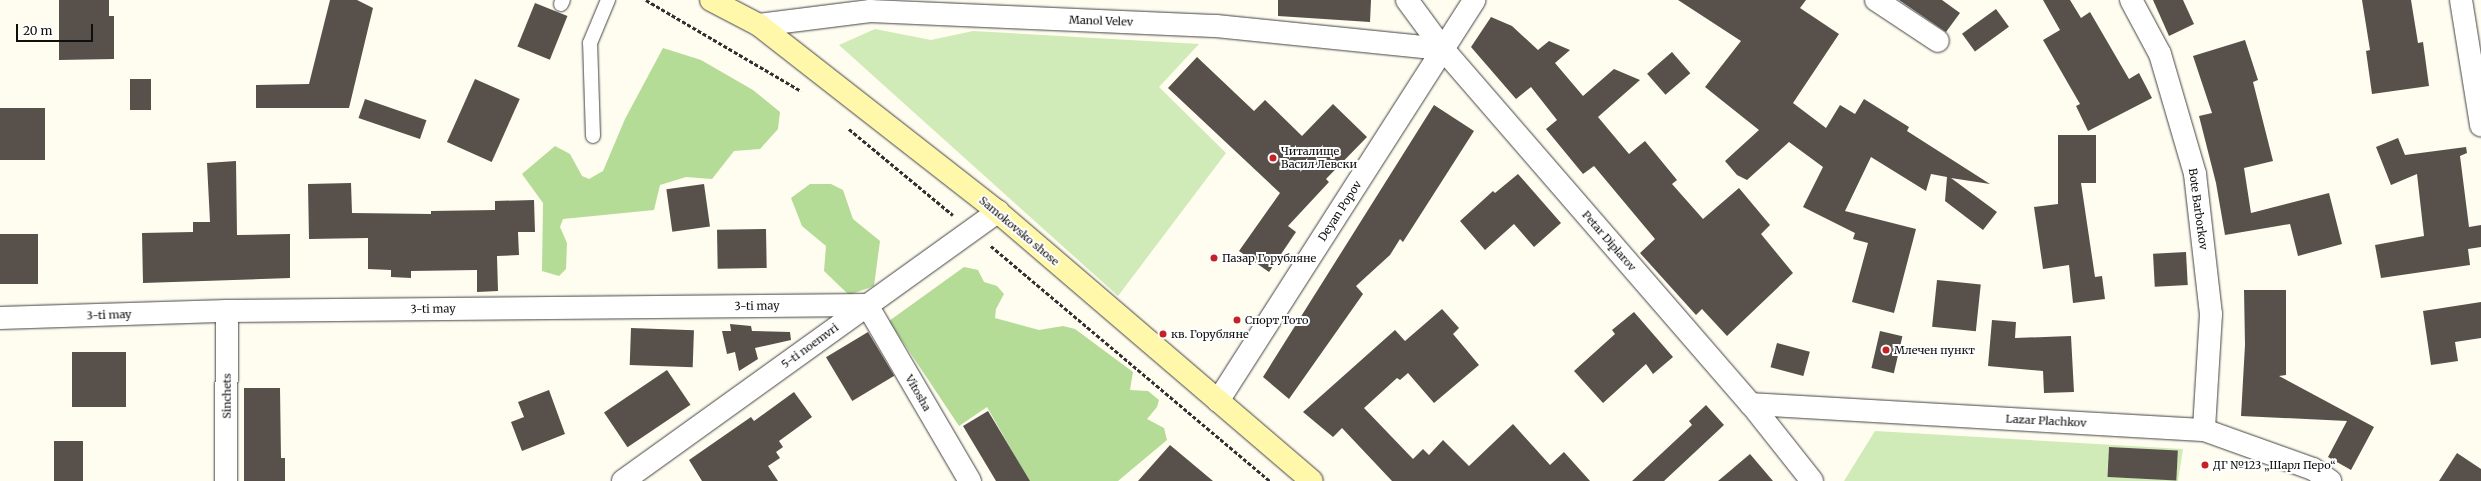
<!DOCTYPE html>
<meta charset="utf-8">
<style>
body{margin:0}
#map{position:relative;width:2481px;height:481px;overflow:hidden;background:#fffcf0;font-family:Merriweather,serif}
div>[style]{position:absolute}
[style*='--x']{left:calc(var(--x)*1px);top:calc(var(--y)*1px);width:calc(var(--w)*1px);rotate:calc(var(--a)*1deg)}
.green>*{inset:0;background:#d1ebb8}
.forest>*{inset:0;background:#b4dc97}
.building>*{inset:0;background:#58504b;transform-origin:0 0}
.path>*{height:2.5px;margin-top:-1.25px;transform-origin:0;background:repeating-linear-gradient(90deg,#313131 0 4px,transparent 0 6px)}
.roads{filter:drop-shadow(0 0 1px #424242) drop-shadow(0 0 1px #424242)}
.service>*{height:14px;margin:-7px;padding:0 7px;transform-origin:7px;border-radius:7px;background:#fff}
.minor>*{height:22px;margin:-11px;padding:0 11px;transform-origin:11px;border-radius:11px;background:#fff}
.secondary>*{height:22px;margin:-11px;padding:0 11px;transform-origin:11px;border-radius:11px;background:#fff8ab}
.dots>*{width:11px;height:11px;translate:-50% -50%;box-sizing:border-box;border:2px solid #fff;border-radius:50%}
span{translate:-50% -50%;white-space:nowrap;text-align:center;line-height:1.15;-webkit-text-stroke:4px #fff;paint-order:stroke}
.street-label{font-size:11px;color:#0f0f0f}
.poi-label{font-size:11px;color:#0f0f0f}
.left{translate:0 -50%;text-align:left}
.scale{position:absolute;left:16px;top:24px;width:77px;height:18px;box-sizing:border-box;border:2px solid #0f0f0f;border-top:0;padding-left:5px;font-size:12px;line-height:14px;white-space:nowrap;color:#0f0f0f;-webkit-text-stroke:3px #fff;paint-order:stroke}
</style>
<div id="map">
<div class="green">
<i style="clip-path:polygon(875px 29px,931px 40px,973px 31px,1199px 44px,1159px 87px,1226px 153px,1118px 296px,839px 45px)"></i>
<i style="clip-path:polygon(evenodd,1875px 431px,2183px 449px,2178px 481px,1844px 481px,1875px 431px,2109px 447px,2178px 451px,2176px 480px,2107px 477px,2109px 447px)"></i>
</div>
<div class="forest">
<i style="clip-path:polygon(663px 48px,701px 60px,753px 90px,780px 112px,778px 129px,760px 149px,734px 151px,712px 179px,686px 177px,660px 185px,654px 210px,563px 219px,560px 227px,567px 243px,566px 269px,559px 276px,542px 271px,543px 203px,522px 174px,555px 146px,570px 154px,582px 176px,589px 179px,603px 171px,625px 119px)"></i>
<i style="clip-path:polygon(810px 184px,831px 184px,843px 190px,853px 219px,880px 241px,874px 286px,849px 295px,824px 271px,826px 246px,802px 226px,791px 198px)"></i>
<i style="clip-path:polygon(964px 267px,978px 270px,984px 282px,997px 286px,1004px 294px,996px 309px,995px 318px,1039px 330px,1063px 326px,1075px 329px,1133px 372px,1130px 390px,1148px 391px,1159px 400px,1157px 407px,1147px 419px,1164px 428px,1167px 440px,1118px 481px,1029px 481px,987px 407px,959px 426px,889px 321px)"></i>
</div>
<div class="building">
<i style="clip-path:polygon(59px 0,109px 0,109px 16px,114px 16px,114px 59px,59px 60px)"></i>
<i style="clip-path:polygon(330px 0,357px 0,373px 8px,349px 108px,256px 108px,256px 85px,309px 84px)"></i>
<i style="clip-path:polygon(1278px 0,1371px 0,1370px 22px,1278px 16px)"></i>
<i style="clip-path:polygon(1678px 0,1806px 0,1800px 8px,1839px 34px,1793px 103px,1826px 128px,1840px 105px,1855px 114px,1864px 99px,1909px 127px,1907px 131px,1990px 184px,1951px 178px,1997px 212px,1983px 230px,1945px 201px,1947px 177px,1931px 174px,1926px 191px,1871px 157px,1845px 211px,1916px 229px,1894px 313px,1852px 302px,1868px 243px,1853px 239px,1855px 233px,1803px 207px,1823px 167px,1789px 142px,1747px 180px,1737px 175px,1725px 161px,1759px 130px,1705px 87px,1741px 41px)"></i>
<i style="clip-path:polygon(1899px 0,1942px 0,1960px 13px,1946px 32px)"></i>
<i style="clip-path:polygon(2043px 0,2070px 0,2081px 18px,2090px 12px,2129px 79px,2139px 73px,2152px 98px,2088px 131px,2076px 106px,2080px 104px,2043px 40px,2060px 30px)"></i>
<i style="clip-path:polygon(2153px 0,2183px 0,2194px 24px,2169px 36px)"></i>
<i style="clip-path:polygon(2362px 0,2411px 0,2418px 43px,2423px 42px,2429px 86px,2372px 94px,2366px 51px,2370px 50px)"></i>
<i style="left:535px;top:3px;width:35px;height:47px;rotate:22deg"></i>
<i style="left:1996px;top:9px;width:22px;height:42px;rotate:54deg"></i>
<i style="clip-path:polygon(1491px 17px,1512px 26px,1538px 50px,1549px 41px,1570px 50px,1555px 63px,1583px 96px,1614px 69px,1640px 80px,1598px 117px,1629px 154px,1645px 141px,1677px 180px,1672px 184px,1703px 219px,1739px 188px,1770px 225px,1761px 234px,1793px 273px,1727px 336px,1702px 309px,1696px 315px,1640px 253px,1655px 239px,1594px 166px,1583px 174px,1546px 129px,1557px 120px,1531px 87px,1516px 99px,1471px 47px)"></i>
<i style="clip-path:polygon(2245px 40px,2258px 80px,2253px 82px,2273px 161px,2244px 168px,2251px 213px,2329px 193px,2342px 244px,2298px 256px,2290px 224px,2225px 235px,2216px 183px,2199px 116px,2212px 113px,2193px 56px)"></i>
<i style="left:1672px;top:52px;width:28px;height:33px;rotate:49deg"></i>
<i style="clip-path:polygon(1197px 57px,1254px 111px,1265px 100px,1302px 136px,1333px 104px,1367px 137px,1326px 179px,1329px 182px,1288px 226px,1296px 232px,1269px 272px,1239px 251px,1280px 193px,1168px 88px)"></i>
<i style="left:151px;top:79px;width:31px;height:21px;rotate:90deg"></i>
<i style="left:475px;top:79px;width:49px;height:69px;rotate:24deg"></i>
<i style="left:365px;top:99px;width:65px;height:20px;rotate:19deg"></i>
<i style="clip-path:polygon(1434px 105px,1474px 131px,1403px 242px,1400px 239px,1390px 255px,1356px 286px,1363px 294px,1289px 399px,1263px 377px)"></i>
<i style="left:0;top:108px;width:45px;height:52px"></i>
<i style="clip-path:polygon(2058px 135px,2096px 135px,2096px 183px,2081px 183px,2095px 277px,2102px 276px,2105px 299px,2073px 303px,2069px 265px,2043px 269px,2034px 207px,2058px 204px)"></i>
<i style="clip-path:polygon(2398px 138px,2405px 155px,2466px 147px,2467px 153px,2460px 156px,2469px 227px,2481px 225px,2481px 247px,2468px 249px,2470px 265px,2381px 278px,2375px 245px,2424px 236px,2417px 174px,2391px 185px,2376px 147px)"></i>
<i style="clip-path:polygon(236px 161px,237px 235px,290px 234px,290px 278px,143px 283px,142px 233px,193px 232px,193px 222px,210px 222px,207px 163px)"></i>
<i style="clip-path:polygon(1518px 174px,1561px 223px,1534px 247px,1514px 224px,1485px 250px,1460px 221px,1493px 191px,1495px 193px)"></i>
<i style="clip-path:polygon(351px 183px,352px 213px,431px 214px,431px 211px,495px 210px,495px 201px,534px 200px,535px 232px,518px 232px,519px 255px,497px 256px,498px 291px,477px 292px,477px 270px,411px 271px,411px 278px,391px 277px,391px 270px,368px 269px,368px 238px,309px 239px,308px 184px)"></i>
<i style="left:704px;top:184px;width:43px;height:38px;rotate:82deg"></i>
<i style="left:766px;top:229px;width:39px;height:49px;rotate:89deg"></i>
<i style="left:0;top:234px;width:38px;height:50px"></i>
<i style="left:2186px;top:252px;width:33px;height:33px;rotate:87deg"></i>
<i style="left:1937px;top:280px;width:44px;height:47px;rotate:6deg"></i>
<i style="clip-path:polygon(2244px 290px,2286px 290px,2286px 375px,2279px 376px,2374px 427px,2351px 470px,2328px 457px,2347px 421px,2241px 416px,2245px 345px)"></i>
<i style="clip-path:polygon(2481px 302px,2481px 338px,2455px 342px,2458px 361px,2431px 365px,2423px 311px)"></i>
<i style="clip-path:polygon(1442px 309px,1459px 328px,1453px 334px,1479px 365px,1434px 403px,1408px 373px,1400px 380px,1397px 378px,1364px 408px,1413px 459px,1423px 449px,1429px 455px,1443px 440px,1469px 466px,1513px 424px,1550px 465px,1564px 452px,1590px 481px,1392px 481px,1342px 428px,1333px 437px,1303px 412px,1395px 330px,1405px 341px)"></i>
<i style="clip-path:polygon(1634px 312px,1673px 357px,1653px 374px,1646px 364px,1603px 403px,1574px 371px,1615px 334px,1612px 330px)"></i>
<i style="clip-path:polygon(1992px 320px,2016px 322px,2015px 338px,2071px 336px,2074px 392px,2044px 393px,2043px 371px,1988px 366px)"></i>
<i style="clip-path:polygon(730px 324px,751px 326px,752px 331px,790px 332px,791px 340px,755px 348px,758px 359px,739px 371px,735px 352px,727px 354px,722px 331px,731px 331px)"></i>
<i style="left:631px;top:328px;width:63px;height:37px;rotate:2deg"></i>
<i style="left:1880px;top:331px;width:23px;height:38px;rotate:13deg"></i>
<i style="left:868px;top:332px;width:51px;height:49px;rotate:59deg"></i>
<i style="left:1777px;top:343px;width:34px;height:25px;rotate:15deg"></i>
<i style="left:72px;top:352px;width:54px;height:55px"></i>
<i style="left:667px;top:370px;width:42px;height:76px;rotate:56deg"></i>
<i style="clip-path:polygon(244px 388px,280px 388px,281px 458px,285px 458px,285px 481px,244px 481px)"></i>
<i style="clip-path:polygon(549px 390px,565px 434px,522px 451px,511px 422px,524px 417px,518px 402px)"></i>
<i style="clip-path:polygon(794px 392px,812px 417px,779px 441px,783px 447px,776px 452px,780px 458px,768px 466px,778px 481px,702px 481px,689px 460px,751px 417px,754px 421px)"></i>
<i style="clip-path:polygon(1706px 405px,1724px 425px,1664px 481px,1632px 481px,1692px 425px,1689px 421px)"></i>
<i style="clip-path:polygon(988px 411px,1030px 481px,996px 481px,963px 426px)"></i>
<i style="left:54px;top:441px;width:29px;height:40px"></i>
<i style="clip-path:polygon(1170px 445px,1213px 481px,1138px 481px)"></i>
<i style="left:2109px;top:447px;width:69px;height:30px;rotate:3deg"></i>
<i style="clip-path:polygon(2457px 453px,2481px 469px,2481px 481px,2439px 481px)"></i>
<i style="clip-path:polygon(1750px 454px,1773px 481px,1718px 481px)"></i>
</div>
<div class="path">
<i style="--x:646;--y:0;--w:180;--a:30.4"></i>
<i style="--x:849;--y:129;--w:135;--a:39.6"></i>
<i style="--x:991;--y:246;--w:365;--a:40.1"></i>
</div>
<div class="roads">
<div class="service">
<i style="--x:561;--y:4;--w:4;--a:-63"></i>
<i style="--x:593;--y:136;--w:93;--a:-91.8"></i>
<i style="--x:590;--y:43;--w:47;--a:-67.3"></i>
</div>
<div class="minor">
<i style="--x:1407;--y:0;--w:61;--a:53.7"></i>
<i style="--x:1443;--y:49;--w:470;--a:49.1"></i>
<i style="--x:1751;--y:404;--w:98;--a:51.6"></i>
<i style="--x:1876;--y:0;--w:74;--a:33.5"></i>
<i style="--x:2131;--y:0;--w:61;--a:61.8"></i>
<i style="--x:2160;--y:54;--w:125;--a:73.7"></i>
<i style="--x:2195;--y:174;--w:141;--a:83.5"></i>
<i style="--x:2211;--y:314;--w:116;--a:93.5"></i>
<i style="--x:2461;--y:0;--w:127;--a:80.9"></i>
<i style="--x:759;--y:25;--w:112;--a:-7.2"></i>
<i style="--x:870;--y:11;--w:346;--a:2.5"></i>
<i style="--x:1216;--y:26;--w:228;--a:5.8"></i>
<i style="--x:0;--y:318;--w:227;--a:-1.8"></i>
<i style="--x:227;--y:311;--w:640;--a:-0.54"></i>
<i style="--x:867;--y:305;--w:204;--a:59.7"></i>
<i style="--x:1218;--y:401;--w:476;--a:-57.4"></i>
<i style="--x:1751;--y:404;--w:454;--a:3.3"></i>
<i style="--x:2204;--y:430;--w:116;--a:19.7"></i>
<i style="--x:2313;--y:469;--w:21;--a:35"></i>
<i style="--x:226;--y:481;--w:170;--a:-89.7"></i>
<i style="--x:623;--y:481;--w:462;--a:-35.7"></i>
</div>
<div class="secondary">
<i style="--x:711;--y:0;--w:54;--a:27.5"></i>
<i style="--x:759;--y:25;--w:303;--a:38"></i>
<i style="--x:998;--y:212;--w:413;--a:40.6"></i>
</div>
</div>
<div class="dots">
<i style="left:1273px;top:158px;background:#c42225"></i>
<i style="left:1214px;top:258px;background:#c42225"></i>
<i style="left:1237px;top:320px;background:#c42225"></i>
<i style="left:1163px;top:334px;background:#c42225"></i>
<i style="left:1886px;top:350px;background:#c42225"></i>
<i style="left:2205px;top:465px;background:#c42225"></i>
</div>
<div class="street-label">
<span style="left:1101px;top:21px;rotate:2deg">Manol Velev</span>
<span style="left:2198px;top:209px;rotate:82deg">Bote Barborkov</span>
<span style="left:1340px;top:211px;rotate:-57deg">Deyan Popov</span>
<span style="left:1019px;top:231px;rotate:40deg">Samokovsko shose</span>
<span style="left:1609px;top:241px;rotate:49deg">Petar Diplarov</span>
<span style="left:757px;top:306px;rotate:-1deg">3-ti may</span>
<span style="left:433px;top:309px;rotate:-1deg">3-ti may</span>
<span style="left:109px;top:315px;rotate:-2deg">3-ti may</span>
<span style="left:810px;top:346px;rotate:-36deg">5-ti noemvri</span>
<span style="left:918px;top:393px;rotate:60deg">Vitosha</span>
<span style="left:227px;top:396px;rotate:-90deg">Sinchets</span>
<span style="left:2046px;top:421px;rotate:3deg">Lazar Plachkov</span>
</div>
<div class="poi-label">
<span class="left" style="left:1281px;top:158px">Читалище<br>Васил Левски</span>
<span class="left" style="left:1222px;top:258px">Пазар Горубляне</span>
<span class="left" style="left:1245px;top:320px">Спорт Тото</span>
<span class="left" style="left:1171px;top:334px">кв. Горубляне</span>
<span class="left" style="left:1894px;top:350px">Млечен пункт</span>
<span class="left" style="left:2213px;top:465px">ДГ №123 „Шарл Перо“</span>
</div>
<div class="scale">20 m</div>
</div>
